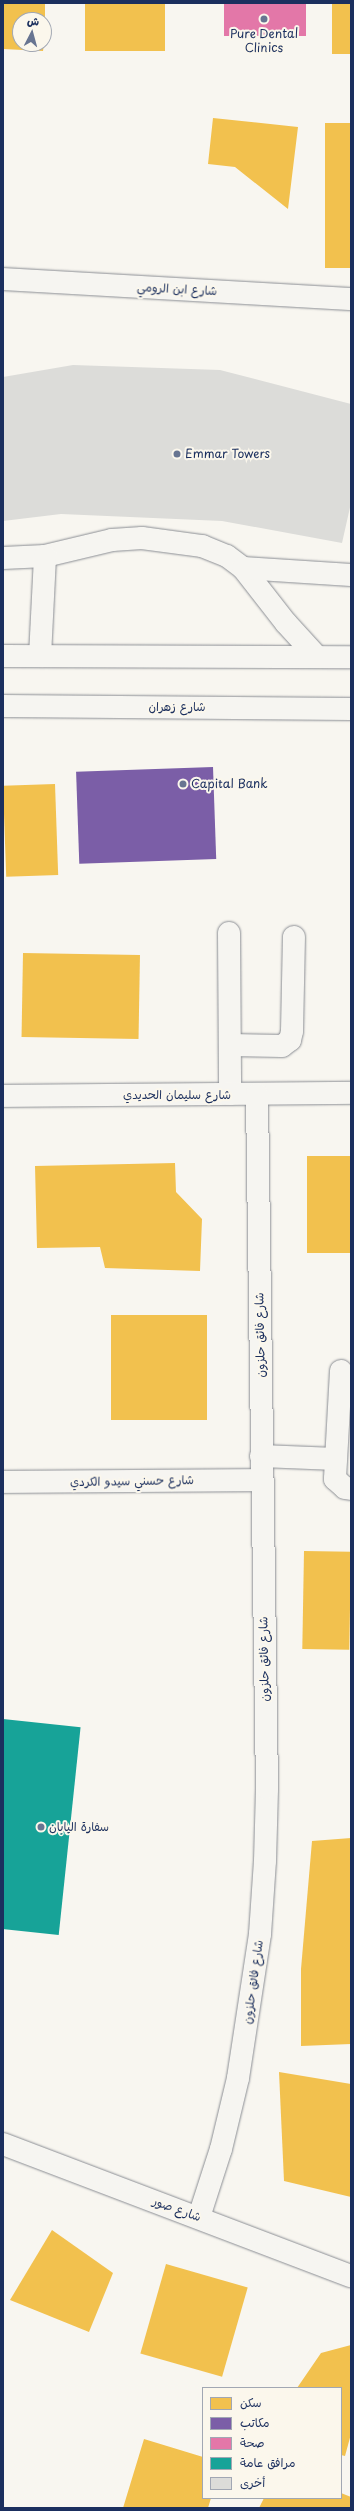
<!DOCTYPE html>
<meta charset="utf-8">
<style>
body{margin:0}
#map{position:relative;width:354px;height:2511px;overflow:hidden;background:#f8f6f0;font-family:"Playpen Sans","Playpen Sans Arabic",sans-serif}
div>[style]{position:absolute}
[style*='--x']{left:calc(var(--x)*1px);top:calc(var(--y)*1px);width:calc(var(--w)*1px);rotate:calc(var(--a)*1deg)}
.homes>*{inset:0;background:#f2c14e;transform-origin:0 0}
.offices>*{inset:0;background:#7b5ea7;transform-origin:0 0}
.health>*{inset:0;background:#e377a8;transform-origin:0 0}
.public>*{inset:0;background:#17a398;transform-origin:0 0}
.building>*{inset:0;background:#dcdcd9}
.roads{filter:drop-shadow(0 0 1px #8b8e94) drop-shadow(0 0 1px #8b8e94)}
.minor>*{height:22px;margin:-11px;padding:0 11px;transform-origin:11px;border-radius:11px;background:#f6f5f1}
.major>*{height:22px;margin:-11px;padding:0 11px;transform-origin:11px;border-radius:11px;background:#f6f5f1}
.dots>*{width:11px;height:11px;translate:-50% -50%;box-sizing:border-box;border:2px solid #fbf7ec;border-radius:50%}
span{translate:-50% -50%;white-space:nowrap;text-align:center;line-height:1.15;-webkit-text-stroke:4px #fbf7ec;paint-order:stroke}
.poi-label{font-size:12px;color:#1b2f5e}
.left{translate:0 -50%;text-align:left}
.street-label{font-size:12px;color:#1b2f5e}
.frame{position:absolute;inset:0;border:4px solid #1b2f5e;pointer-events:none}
.legend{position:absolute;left:202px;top:2387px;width:140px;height:112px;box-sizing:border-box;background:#fbf7ec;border:1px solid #a1a7b3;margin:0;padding:5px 7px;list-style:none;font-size:12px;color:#1b2f5e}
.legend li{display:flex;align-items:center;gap:8px;height:20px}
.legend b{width:20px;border:1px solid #a1a7b3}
.north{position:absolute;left:12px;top:12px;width:40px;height:40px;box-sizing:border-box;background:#fbf7ec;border:1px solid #a1a7b3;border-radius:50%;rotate:6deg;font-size:11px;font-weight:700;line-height:16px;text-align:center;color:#1b2f5e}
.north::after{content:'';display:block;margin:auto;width:14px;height:18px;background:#687591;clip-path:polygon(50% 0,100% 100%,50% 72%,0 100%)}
</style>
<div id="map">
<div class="homes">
<i style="clip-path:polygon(3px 3px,45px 3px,45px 20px,20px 20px,20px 44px,44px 44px,43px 51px,3px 49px)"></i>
<i style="left:85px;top:3px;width:80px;height:48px"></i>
<i style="left:332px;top:3px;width:19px;height:51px"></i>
<i style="clip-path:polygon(213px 118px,298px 127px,288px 209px,235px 167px,208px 164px)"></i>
<i style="left:351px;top:123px;width:145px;height:26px;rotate:90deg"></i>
<i style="left:55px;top:784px;width:91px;height:52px;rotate:88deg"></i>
<i style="left:23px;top:953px;width:117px;height:84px;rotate:1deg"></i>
<i style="left:307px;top:1156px;width:44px;height:97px"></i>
<i style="clip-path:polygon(175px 1163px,176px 1192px,202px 1219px,200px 1271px,105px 1268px,100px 1247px,37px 1248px,35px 1166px)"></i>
<i style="left:111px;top:1315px;width:96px;height:105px"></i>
<i style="left:304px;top:1551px;width:47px;height:98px;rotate:1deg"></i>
<i style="clip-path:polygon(351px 1838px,351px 2044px,301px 2046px,301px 1969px,312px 1841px)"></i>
<i style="clip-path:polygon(279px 2072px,351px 2084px,351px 2197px,284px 2181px)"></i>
<i style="clip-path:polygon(52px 2230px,113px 2273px,89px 2332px,10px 2300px)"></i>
<i style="left:166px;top:2264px;width:85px;height:93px;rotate:16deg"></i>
<i style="clip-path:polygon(351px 2345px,351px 2434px,345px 2456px,341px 2455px,341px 2388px,297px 2388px,321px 2353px)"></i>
<i style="clip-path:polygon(144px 2439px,203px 2457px,203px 2498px,211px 2498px,208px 2508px,123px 2508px)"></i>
<i style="clip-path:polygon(341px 2493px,351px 2497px,351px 2508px,259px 2508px,264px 2498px,341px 2498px)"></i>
</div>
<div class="offices">
<i style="left:213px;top:767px;width:92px;height:137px;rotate:88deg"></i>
</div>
<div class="health">
<i style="left:224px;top:3px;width:82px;height:33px"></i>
</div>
<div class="public">
<i style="left:3px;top:1719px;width:78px;height:209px;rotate:6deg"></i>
</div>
<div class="building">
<i style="clip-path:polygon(73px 365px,220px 370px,351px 404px,351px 503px,342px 543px,222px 521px,61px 514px,3px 521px,3px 377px)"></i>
</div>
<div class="roads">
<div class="minor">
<i style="--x:3;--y:279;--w:349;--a:3.3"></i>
<i style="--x:3;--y:558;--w:42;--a:-2.7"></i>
<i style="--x:45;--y:556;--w:69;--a:-13.4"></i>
<i style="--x:112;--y:540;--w:30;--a:-4"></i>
<i style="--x:142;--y:538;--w:61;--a:7.6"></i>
<i style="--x:202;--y:546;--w:27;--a:22"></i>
<i style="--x:227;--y:556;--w:20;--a:37"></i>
<i style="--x:243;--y:568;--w:70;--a:52"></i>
<i style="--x:286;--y:623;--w:46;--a:47.6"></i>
<i style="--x:243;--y:568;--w:108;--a:3.7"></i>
<i style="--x:40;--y:656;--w:100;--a:-87.1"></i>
<i style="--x:229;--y:933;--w:161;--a:89.6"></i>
<i style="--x:230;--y:1045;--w:52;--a:1.1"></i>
<i style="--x:282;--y:1046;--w:10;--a:-37"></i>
<i style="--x:290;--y:1040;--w:9;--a:-77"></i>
<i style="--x:292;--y:1031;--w:94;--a:-88.8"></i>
<i style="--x:3;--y:1096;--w:348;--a:-0.5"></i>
<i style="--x:341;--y:1371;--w:108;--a:93.2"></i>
<i style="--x:335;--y:1479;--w:13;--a:42"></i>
<i style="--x:345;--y:1488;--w:6;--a:9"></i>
<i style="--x:261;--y:1456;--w:75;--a:2.3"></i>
<i style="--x:3;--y:1482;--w:259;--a:-0.4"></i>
<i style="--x:3;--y:2144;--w:372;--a:20.8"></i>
<i style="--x:199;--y:2217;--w:71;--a:-72.1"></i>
<i style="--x:221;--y:2149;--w:73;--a:-76.5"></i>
<i style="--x:238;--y:2078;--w:146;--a:-81.3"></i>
<i style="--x:260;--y:1934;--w:73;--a:-86.1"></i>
<i style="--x:265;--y:1861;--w:73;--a:-88.4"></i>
<i style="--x:267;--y:1788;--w:694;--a:-90.83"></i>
</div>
<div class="major">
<i style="--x:3;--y:656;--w:348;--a:0.2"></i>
<i style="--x:3;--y:706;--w:348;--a:0.5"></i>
</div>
</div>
<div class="dots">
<i style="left:264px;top:19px;background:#687591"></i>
<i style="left:177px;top:454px;background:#687591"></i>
<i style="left:183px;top:784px;background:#687591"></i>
<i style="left:41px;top:1827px;background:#687591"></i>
</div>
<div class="poi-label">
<span style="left:264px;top:41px">Pure Dental<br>Clinics</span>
<span class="left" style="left:185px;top:454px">Emmar Towers</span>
<span class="left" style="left:191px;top:784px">Capital Bank</span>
<span class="left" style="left:49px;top:1827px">سفارة اليابان</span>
</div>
<div class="street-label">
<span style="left:177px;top:289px;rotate:3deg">شارع ابن الرومي</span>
<span style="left:177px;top:707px">شارع زهران</span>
<span style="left:177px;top:1095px">شارع سليمان الحديدي</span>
<span style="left:260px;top:1335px;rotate:-91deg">شارع فائق حلزون</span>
<span style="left:132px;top:1481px;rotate:-1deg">شارع حسني سيدو الكردي</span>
<span style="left:264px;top:1659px;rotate:-91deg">شارع فائق حلزون</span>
<span style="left:253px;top:1982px;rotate:-82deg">شارع فائق حلزون</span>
<span style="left:177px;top:2209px;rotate:20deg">شارع صور</span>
</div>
<div class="frame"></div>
<ul class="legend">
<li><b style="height:11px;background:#f2c14e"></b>سكن</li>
<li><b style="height:11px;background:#7b5ea7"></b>مكاتب</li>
<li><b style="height:11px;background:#e377a8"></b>صحة</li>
<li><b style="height:11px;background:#17a398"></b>مرافق عامة</li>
<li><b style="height:11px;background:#dcdcd9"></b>أخرى</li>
</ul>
<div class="north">ش</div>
</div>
